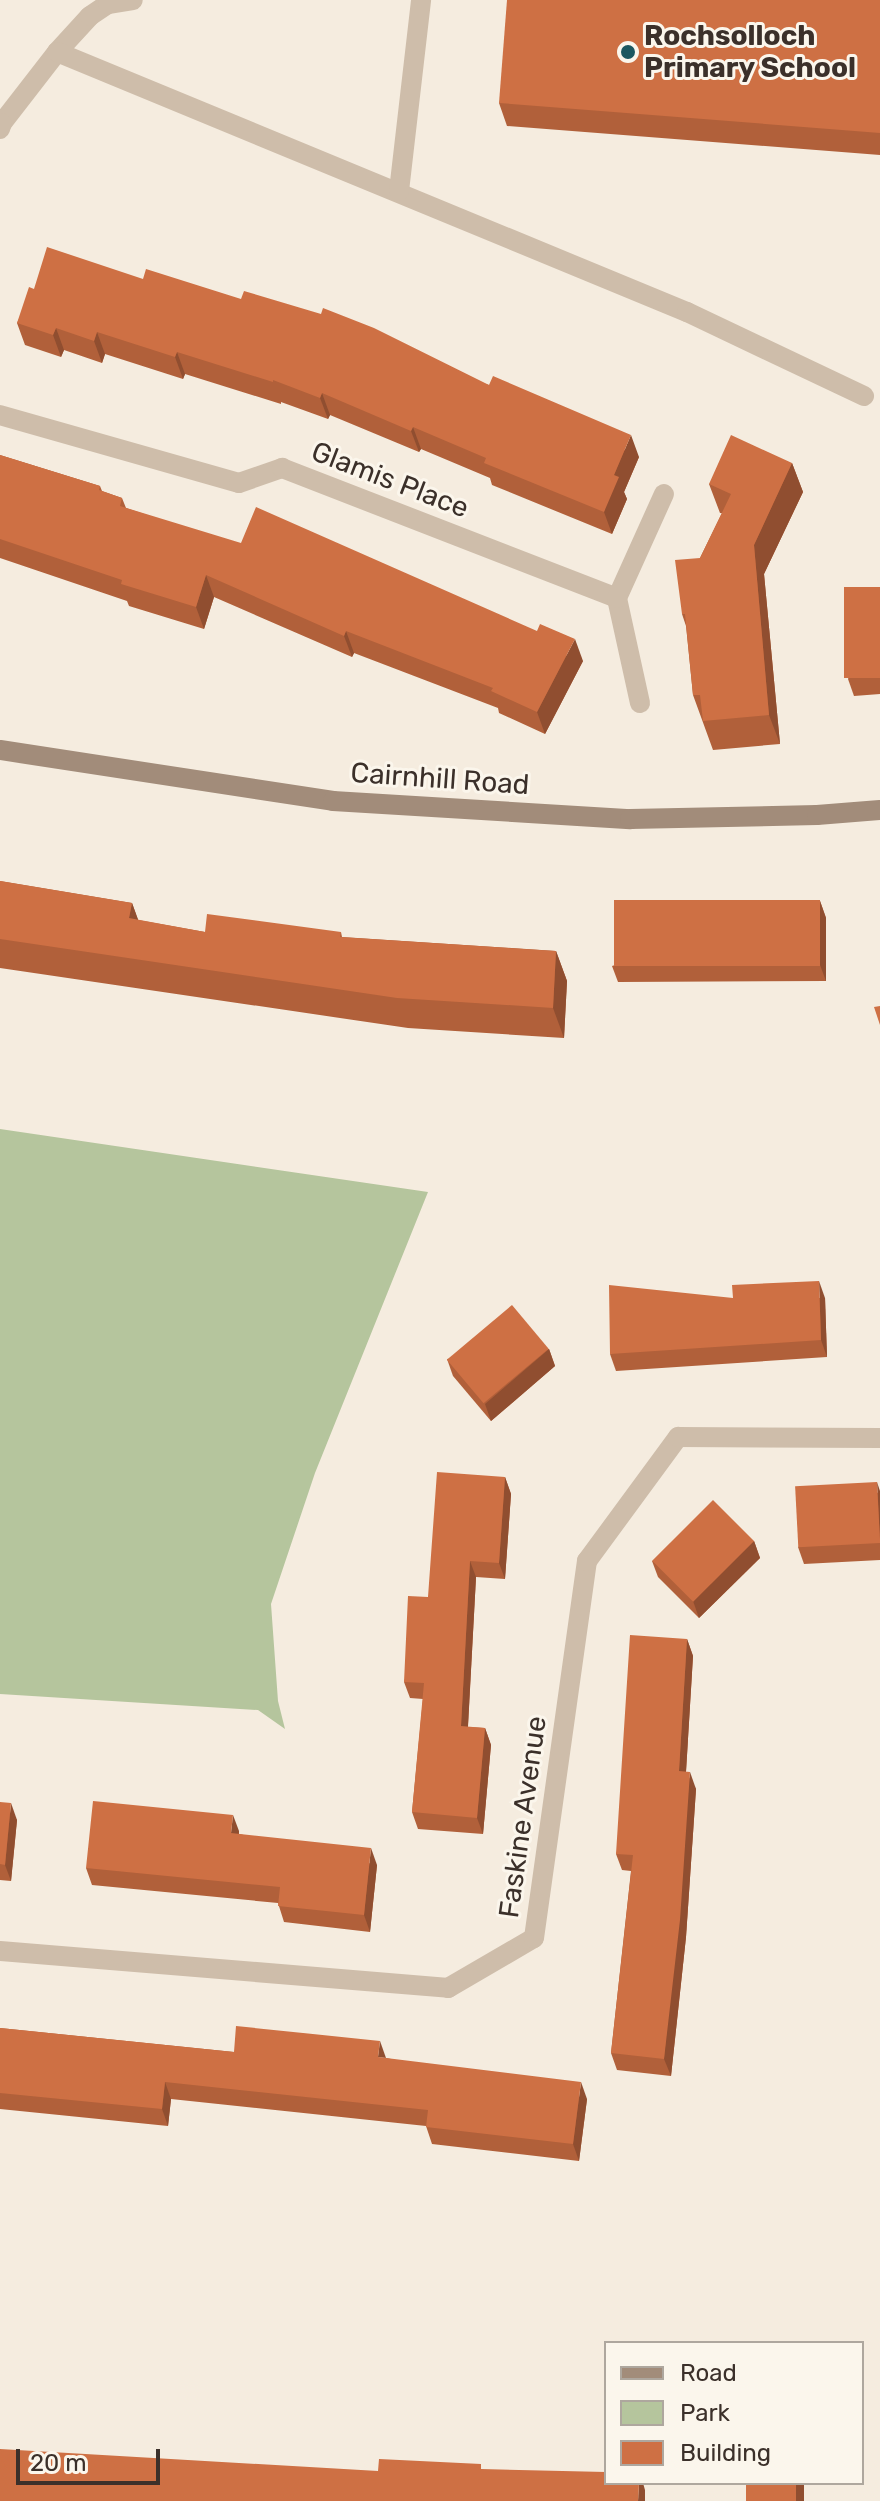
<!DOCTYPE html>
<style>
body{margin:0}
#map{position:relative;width:880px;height:2501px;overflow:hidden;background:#f5ecdf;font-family:Rubik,sans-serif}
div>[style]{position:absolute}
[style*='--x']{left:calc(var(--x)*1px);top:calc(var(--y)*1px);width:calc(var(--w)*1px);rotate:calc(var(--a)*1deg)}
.green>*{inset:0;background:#b5c59d}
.lane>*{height:20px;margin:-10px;padding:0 10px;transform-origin:10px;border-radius:10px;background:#cebdaa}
.street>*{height:20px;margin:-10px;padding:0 10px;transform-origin:10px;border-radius:10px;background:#cebdaa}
.secondary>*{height:20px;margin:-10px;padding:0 10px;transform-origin:10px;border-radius:10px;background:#a28c7a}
.wall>*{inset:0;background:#b1603a}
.shaded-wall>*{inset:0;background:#904e30;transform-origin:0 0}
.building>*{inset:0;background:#ce7044;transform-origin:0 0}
.dots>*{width:22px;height:22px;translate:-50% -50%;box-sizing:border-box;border:4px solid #fbf6ec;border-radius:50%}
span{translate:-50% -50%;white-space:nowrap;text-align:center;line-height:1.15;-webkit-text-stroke:6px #fbf6ec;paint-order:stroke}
.poi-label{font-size:28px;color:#3b302a;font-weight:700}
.left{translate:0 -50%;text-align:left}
.street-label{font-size:28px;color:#3b302a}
.legend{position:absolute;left:604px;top:2341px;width:260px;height:144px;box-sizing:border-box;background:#fbf6ec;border:2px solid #aea79e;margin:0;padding:10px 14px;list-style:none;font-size:24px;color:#3b302a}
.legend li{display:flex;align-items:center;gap:16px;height:40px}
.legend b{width:40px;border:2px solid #aea79e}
.scale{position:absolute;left:16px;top:2449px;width:144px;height:36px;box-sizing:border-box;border:4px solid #3b302a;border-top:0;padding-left:10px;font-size:24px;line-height:28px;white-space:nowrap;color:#3b302a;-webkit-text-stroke:6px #fbf6ec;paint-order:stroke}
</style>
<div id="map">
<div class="green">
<i style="clip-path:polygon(0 1129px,428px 1192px,315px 1473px,271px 1604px,278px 1701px,285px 1729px,258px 1710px,0 1694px)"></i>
</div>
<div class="lane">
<i style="--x:57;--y:52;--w:49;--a:-47.5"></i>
<i style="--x:90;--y:16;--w:22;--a:-34"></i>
<i style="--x:108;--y:4;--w:25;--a:-9"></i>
<i style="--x:2;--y:123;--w:90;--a:-52.2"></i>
<i style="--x:57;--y:52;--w:682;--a:22.43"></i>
<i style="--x:687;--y:312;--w:196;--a:25.4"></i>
<i style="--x:399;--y:191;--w:192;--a:-83.4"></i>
</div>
<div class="street">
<i style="--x:0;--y:129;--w:6;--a:-72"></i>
<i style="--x:0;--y:415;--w:248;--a:15.9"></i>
<i style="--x:239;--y:483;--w:46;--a:-19.2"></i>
<i style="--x:282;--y:468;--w:359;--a:21.2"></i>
<i style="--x:640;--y:703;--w:107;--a:-102.4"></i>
<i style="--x:617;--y:598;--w:114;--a:-65.7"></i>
<i style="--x:0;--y:1951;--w:450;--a:4.7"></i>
<i style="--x:448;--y:1988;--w:99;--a:-30.2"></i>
<i style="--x:534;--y:1938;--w:381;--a:-82"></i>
<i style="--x:587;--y:1561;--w:154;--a:-53.7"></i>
<i style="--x:678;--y:1437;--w:202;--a:0.3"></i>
</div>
<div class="secondary">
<i style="--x:0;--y:750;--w:337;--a:8.7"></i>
<i style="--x:333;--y:801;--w:298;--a:3.5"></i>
<i style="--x:630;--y:819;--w:187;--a:-1.2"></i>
<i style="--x:817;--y:815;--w:63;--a:-4.5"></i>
</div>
<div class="wall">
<i style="clip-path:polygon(880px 0,880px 155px,507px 126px,499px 103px)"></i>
<i style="clip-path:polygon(143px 279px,489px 385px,639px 457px,624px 492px,627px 499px,612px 534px,492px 485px,490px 478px,421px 449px,419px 452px,330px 415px,328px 419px,281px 402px,281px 404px,185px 374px,183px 379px,105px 354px,102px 363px,64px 350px,61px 357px,25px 345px,17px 323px,34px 289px)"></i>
<i style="clip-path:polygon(0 455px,100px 486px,102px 491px,122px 498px,126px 508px,583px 661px,545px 734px,499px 713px,498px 708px,354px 653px,352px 657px,214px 597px,204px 629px,129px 606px,127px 601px,0 558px)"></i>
<i style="clip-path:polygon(792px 463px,803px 492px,764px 574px,780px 744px,713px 750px,693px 695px,686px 626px,682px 614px,700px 558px,722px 513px,720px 513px,709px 484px)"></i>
<i style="clip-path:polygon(880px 587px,880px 694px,854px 696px,848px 679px)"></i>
<i style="clip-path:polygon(0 881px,132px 903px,138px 920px,205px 932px,341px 932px,342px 937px,556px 951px,567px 981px,564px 1038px,408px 1028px,0 968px)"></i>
<i style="clip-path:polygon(820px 901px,826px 918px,826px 981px,618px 982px,612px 966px)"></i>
<i style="clip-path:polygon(733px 1298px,825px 1298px,827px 1357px,616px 1371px,610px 1354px)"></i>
<i style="clip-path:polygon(549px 1349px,555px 1366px,491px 1421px,453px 1376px,447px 1359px)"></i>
<i style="clip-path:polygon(505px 1477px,511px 1494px,505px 1579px,476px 1577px,468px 1727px,485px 1728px,491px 1745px,483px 1834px,418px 1829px,412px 1812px,423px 1699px,410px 1698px,404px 1682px,428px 1597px)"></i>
<i style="clip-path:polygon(880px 1491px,880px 1560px,804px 1564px,798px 1547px)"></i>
<i style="clip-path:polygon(754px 1541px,760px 1558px,699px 1618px,658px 1577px,652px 1561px)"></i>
<i style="clip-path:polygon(687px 1639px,693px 1656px,686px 1772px,696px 1789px,686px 1937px,671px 2076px,617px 2070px,611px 2053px,631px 1871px,622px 1870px,616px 1854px)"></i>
<i style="clip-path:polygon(0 1802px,17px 1820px,11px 1881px,0 1880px)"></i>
<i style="clip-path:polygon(239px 1831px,239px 1834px,377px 1865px,370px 1932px,284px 1922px,278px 1903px,92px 1885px,86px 1868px)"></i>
<i style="clip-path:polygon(0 2028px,234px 2052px,386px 2058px,587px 2099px,579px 2161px,432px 2144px,426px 2126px,171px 2099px,168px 2126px,0 2109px)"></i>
</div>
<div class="shaded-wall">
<i style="clip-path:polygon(56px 328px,64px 350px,61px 357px,53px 335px)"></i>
<i style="clip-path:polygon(97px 332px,105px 354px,102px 363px,94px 341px)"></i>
<i style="clip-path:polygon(177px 352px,185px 374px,183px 379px,175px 357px)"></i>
<i style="clip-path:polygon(322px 393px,330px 415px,328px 419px,320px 398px)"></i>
<i style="clip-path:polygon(413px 427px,421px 449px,419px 452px,411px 431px)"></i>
<i style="clip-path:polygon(631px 435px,639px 457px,624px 492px,627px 499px,612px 534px,604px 512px,614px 475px)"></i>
<i style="clip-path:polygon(792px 463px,803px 492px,764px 574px,780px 744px,769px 715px,754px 545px)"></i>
<i style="clip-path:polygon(206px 575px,214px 597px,204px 629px,196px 607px)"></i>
<i style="clip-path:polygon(346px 631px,354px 653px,352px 657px,344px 636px)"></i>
<i style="clip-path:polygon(575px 639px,583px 661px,545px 734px,537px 712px)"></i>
<i style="clip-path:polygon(820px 901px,826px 918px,826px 981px,820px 965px)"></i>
<i style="clip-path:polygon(132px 903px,143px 933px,129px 918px)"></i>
<i style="clip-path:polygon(556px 951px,567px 981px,564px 1038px,553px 1008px)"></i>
<i style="clip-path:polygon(819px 1281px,825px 1298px,827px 1357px,821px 1340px)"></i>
<i style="clip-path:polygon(549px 1349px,555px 1366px,491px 1421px,485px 1404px)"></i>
<i style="clip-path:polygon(505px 1477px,511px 1494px,505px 1579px,499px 1563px)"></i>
<i style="clip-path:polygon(877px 1482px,880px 1491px,880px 1544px,880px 1543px)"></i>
<i style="clip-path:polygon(754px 1541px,760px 1558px,699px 1618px,693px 1601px)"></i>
<i style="clip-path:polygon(470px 1561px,476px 1577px,467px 1743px,461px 1726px)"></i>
<i style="clip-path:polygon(687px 1639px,693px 1656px,685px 1788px,679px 1771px)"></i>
<i style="clip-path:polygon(485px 1728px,491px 1745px,483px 1834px,477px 1818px)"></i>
<i style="clip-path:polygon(690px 1772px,696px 1789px,686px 1937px,671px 2076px,664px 2059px)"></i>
<i style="clip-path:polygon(11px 1803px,17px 1820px,11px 1881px,5px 1865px)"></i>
<i style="clip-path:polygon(233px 1815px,239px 1831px,237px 1850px,231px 1833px)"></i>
<i style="clip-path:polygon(371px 1848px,377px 1865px,370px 1932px,364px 1915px)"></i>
<i style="clip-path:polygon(380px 2041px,386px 2058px,378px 2057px)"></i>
<i style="clip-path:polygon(165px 2082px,171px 2099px,168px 2126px,162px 2109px)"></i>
<i style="clip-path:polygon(581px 2082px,587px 2099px,579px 2161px,573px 2144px)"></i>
<i style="clip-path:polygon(639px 2483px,643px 2483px,645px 2490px,645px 2501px,638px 2501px)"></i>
<i style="left:796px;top:2483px;width:8px;height:18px"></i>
</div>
<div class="building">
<i style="clip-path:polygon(507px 0,880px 0,880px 133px,499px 103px)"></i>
<i style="clip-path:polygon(47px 247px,143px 279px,146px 269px,241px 299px,244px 291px,321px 314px,323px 308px,374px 328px,489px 385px,493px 376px,631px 435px,614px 475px,619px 477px,604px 512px,484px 463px,486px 458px,413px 427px,411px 431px,322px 393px,320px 398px,273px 380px,273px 382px,177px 352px,175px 357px,97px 332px,94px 341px,56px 328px,53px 335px,17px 323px,29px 287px,34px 289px)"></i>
<i style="clip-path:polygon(731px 435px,792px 463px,754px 545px,769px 715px,703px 721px,700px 695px,693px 695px,685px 614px,682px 614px,675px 560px,700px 558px,731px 494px,709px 484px)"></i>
<i style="clip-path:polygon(0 455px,100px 486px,99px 490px,122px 498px,120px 506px,241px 543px,256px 507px,537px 631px,540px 624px,575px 639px,537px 712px,491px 691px,493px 688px,346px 631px,344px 636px,206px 575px,196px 607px,121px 584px,122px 580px,0 539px)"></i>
<i style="left:880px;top:587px;width:91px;height:36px;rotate:90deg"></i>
<i style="clip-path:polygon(0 881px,132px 903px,129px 918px,205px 932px,207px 914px,341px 932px,340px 937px,556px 951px,553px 1008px,397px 998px,0 939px)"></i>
<i style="left:614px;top:900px;width:206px;height:66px"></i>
<i style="clip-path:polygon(880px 1006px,880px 1025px,874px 1007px)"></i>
<i style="clip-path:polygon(819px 1281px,821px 1340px,610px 1354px,609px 1285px,733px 1298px,732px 1285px)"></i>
<i style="left:512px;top:1305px;width:57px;height:85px;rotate:50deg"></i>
<i style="clip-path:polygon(437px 1472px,505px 1477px,499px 1563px,470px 1561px,461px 1726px,485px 1728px,477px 1818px,412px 1812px,424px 1683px,404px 1682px,408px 1596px,428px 1597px)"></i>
<i style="left:877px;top:1482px;width:61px;height:82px;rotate:87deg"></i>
<i style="left:713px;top:1500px;width:58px;height:86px;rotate:45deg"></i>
<i style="clip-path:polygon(630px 1635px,687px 1639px,679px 1771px,690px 1772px,680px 1920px,664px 2059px,611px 2053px,633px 1855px,616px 1854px)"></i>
<i style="clip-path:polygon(93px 1801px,233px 1815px,231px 1833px,371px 1848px,364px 1915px,278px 1906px,280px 1887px,86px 1868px)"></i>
<i style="clip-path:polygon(0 1802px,11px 1803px,5px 1865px,0 1864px)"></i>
<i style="clip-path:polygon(236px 2026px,380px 2041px,378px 2057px,581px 2082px,573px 2144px,426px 2127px,428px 2110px,165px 2082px,162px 2109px,0 2093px,0 2028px,234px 2052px)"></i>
<i style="clip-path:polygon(0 2449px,378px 2471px,379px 2459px,481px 2464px,481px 2469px,606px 2472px,606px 2483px,639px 2483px,638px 2501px,0 2501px)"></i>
<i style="left:746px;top:2483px;width:50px;height:18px"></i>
</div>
<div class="dots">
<i style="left:628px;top:52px;background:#1c5760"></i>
</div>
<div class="poi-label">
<span class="left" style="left:644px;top:52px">Rochsolloch<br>Primary School</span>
</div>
<div class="street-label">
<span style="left:390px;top:480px;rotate:21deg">Glamis Place</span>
<span style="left:440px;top:779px;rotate:4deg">Cairnhill Road</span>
<span style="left:523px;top:1817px;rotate:-82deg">Faskine Avenue</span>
</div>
<ul class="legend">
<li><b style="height:10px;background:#a28c7a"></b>Road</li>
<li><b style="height:22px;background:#b5c59d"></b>Park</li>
<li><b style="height:22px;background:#ce7044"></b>Building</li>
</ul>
<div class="scale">20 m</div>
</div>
